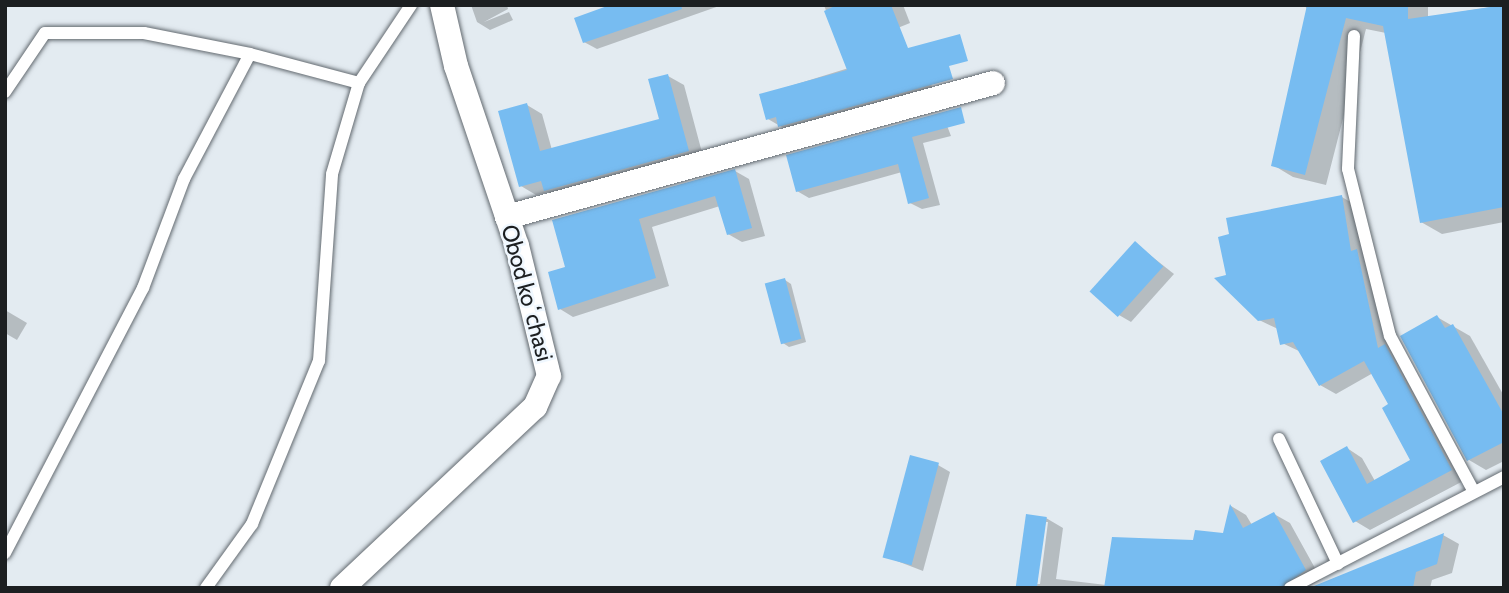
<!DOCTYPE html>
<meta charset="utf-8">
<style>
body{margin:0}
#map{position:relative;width:1509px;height:593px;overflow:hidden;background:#e3ebf1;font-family:Cabin,sans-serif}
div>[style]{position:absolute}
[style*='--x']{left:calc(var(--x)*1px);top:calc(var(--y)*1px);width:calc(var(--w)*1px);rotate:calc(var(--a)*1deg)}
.shadow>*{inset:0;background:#0003}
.building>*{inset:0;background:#77bcf1;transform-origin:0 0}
.roads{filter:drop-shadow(0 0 2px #636a70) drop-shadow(0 0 2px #636a70)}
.service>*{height:12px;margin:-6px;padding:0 6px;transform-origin:6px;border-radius:6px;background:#fff}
.minor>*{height:24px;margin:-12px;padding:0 12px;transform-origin:12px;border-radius:12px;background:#fff}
span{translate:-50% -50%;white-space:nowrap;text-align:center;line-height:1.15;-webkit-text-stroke:5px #f0f8ff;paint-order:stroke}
.street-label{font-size:23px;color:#1c1f21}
.frame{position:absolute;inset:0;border:7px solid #1c1f21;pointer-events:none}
</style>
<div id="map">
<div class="shadow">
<i style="clip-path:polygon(471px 5px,507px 5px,508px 9px,484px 22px,509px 12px,513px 20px,490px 30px,477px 22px)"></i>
<i style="clip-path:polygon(615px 5px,722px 5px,597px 49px,584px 42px)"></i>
<i style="clip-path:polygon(824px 5px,903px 5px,910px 23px,853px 46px,835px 36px)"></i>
<i style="clip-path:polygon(1304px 5px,1428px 5px,1428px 17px,1504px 5px,1504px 222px,1442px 234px,1421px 222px,1386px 33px,1366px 29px,1326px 185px,1293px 177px,1273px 165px,1308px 10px)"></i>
<i style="clip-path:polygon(907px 50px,920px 57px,935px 94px,792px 133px,768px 119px,761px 95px)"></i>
<i style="clip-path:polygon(668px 76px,684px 85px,704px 160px,561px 199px,548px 192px,536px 195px,521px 186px,527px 105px,542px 114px,552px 150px,661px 121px)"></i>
<i style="clip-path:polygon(946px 123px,951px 136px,923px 143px,940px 205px,922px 209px,910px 203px,902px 172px,809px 198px,797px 191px,788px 157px)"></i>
<i style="clip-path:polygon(735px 171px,749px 179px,765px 236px,742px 242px,728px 234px,720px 206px,652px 227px,669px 286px,573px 317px,560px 309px,567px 268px,554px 221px)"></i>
<i style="clip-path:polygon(1342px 197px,1357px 206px,1391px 350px,1467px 479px,1370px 530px,1355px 521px,1347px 448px,1362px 458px,1375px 481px,1413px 461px,1391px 405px,1373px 373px,1336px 394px,1320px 385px,1301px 352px,1282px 343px,1278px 329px,1259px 320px,1228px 277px)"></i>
<i style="clip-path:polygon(1136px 244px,1174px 274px,1131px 322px,1119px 315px)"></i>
<i style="clip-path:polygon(785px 280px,791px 284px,806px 342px,789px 347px,783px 343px)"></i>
<i style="clip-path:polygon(5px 310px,27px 323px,17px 340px,5px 333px)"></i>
<i style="clip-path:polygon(1437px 317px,1470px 336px,1504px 396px,1504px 461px,1486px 470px,1469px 460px,1402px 337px)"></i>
<i style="clip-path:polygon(938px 465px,950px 472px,923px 571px,884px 556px)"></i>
<i style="clip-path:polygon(evenodd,1231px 506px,1246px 515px,1252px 525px,1274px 514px,1290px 523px,1321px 579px,1307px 588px,1019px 588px,1028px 516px,1046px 518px,1063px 528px,1056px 579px,1106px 585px,1114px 539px,1194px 542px,1196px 532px,1225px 534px,1231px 506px,1044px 522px,1048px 522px,1040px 584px,1037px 584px,1044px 522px)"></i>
<i style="clip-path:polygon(1443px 535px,1459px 544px,1452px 573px,1432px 580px,1430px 588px,1315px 588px)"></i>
</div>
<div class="building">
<i style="clip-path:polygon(610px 5px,681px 5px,682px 9px,583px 43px,574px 18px)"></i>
<i style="clip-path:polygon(837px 5px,891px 5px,908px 48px,960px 34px,968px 61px,949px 66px,953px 79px,778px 127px,776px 117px,766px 120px,759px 94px,847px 70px,824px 11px)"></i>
<i style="clip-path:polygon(1307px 5px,1408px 5px,1408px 19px,1504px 5px,1504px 207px,1420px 223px,1383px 26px,1346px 18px,1305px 175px,1271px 166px)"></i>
<i style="clip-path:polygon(668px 74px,689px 151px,544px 191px,541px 181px,519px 187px,498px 111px,527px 103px,540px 151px,659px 119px,648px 79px)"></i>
<i style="clip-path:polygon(961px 107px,965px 123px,912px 137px,929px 198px,908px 204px,898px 164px,796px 192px,786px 155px)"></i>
<i style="clip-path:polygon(735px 169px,752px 228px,727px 235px,715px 196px,639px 219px,656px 278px,558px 310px,548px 272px,565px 267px,552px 220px)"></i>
<i style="clip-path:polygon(1342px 195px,1351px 251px,1357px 249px,1378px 348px,1385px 344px,1452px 470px,1353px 523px,1320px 461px,1347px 446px,1367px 484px,1410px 460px,1382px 408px,1388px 404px,1364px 361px,1319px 386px,1293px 342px,1280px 345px,1274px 318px,1258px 321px,1214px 278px,1226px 275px,1218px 237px,1229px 234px,1226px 218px)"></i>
<i style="left:1135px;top:241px;width:38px;height:68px;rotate:42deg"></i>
<i style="left:785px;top:278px;width:63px;height:21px;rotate:75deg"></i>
<i style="clip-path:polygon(1437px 315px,1445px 328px,1453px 324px,1504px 415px,1504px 442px,1467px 461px,1400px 336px)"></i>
<i style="left:910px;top:455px;width:30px;height:106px;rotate:15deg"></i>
<i style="clip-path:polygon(1230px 504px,1243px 528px,1274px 512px,1306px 570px,1281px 588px,1104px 588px,1112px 537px,1193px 540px,1195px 530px,1223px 533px)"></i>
<i style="left:1026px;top:514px;width:21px;height:75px;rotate:8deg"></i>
<i style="clip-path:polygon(1444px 533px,1437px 564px,1416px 572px,1413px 588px,1309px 588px)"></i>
</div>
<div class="roads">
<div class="service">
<i style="--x:1354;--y:36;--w:133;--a:92.6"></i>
<i style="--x:1348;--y:169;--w:172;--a:75.9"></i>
<i style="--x:1390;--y:336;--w:177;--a:61.7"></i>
<i style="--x:5;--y:92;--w:71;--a:-55.9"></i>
<i style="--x:45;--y:33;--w:99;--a:0"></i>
<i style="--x:144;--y:33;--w:108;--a:11.2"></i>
<i style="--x:250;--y:54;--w:113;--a:14.9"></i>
<i style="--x:1279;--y:439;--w:138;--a:64.7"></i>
<i style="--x:5;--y:553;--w:299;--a:-62.5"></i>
<i style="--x:143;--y:288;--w:116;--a:-69.4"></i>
<i style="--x:184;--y:179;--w:141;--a:-62.2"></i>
<i style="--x:206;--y:588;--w:79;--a:-54.3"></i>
<i style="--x:252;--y:524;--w:176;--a:-67.7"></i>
<i style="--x:319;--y:361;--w:187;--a:-86"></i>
<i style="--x:332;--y:174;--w:95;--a:-73.5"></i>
<i style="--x:359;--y:83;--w:94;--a:-56.3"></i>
<i style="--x:1290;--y:588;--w:241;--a:-27.4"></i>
</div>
<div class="minor">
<i style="--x:507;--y:217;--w:504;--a:-15.41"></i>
<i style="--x:342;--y:588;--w:265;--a:-43.2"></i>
<i style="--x:535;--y:407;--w:34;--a:-66"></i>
<i style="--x:549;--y:376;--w:134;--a:-103.8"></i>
<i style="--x:517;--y:246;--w:190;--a:-108.7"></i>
<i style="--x:456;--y:66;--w:63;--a:-102.9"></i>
</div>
</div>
<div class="street-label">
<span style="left:527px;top:293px;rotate:75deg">Obod koʻchasi</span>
</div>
<div class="frame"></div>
</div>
